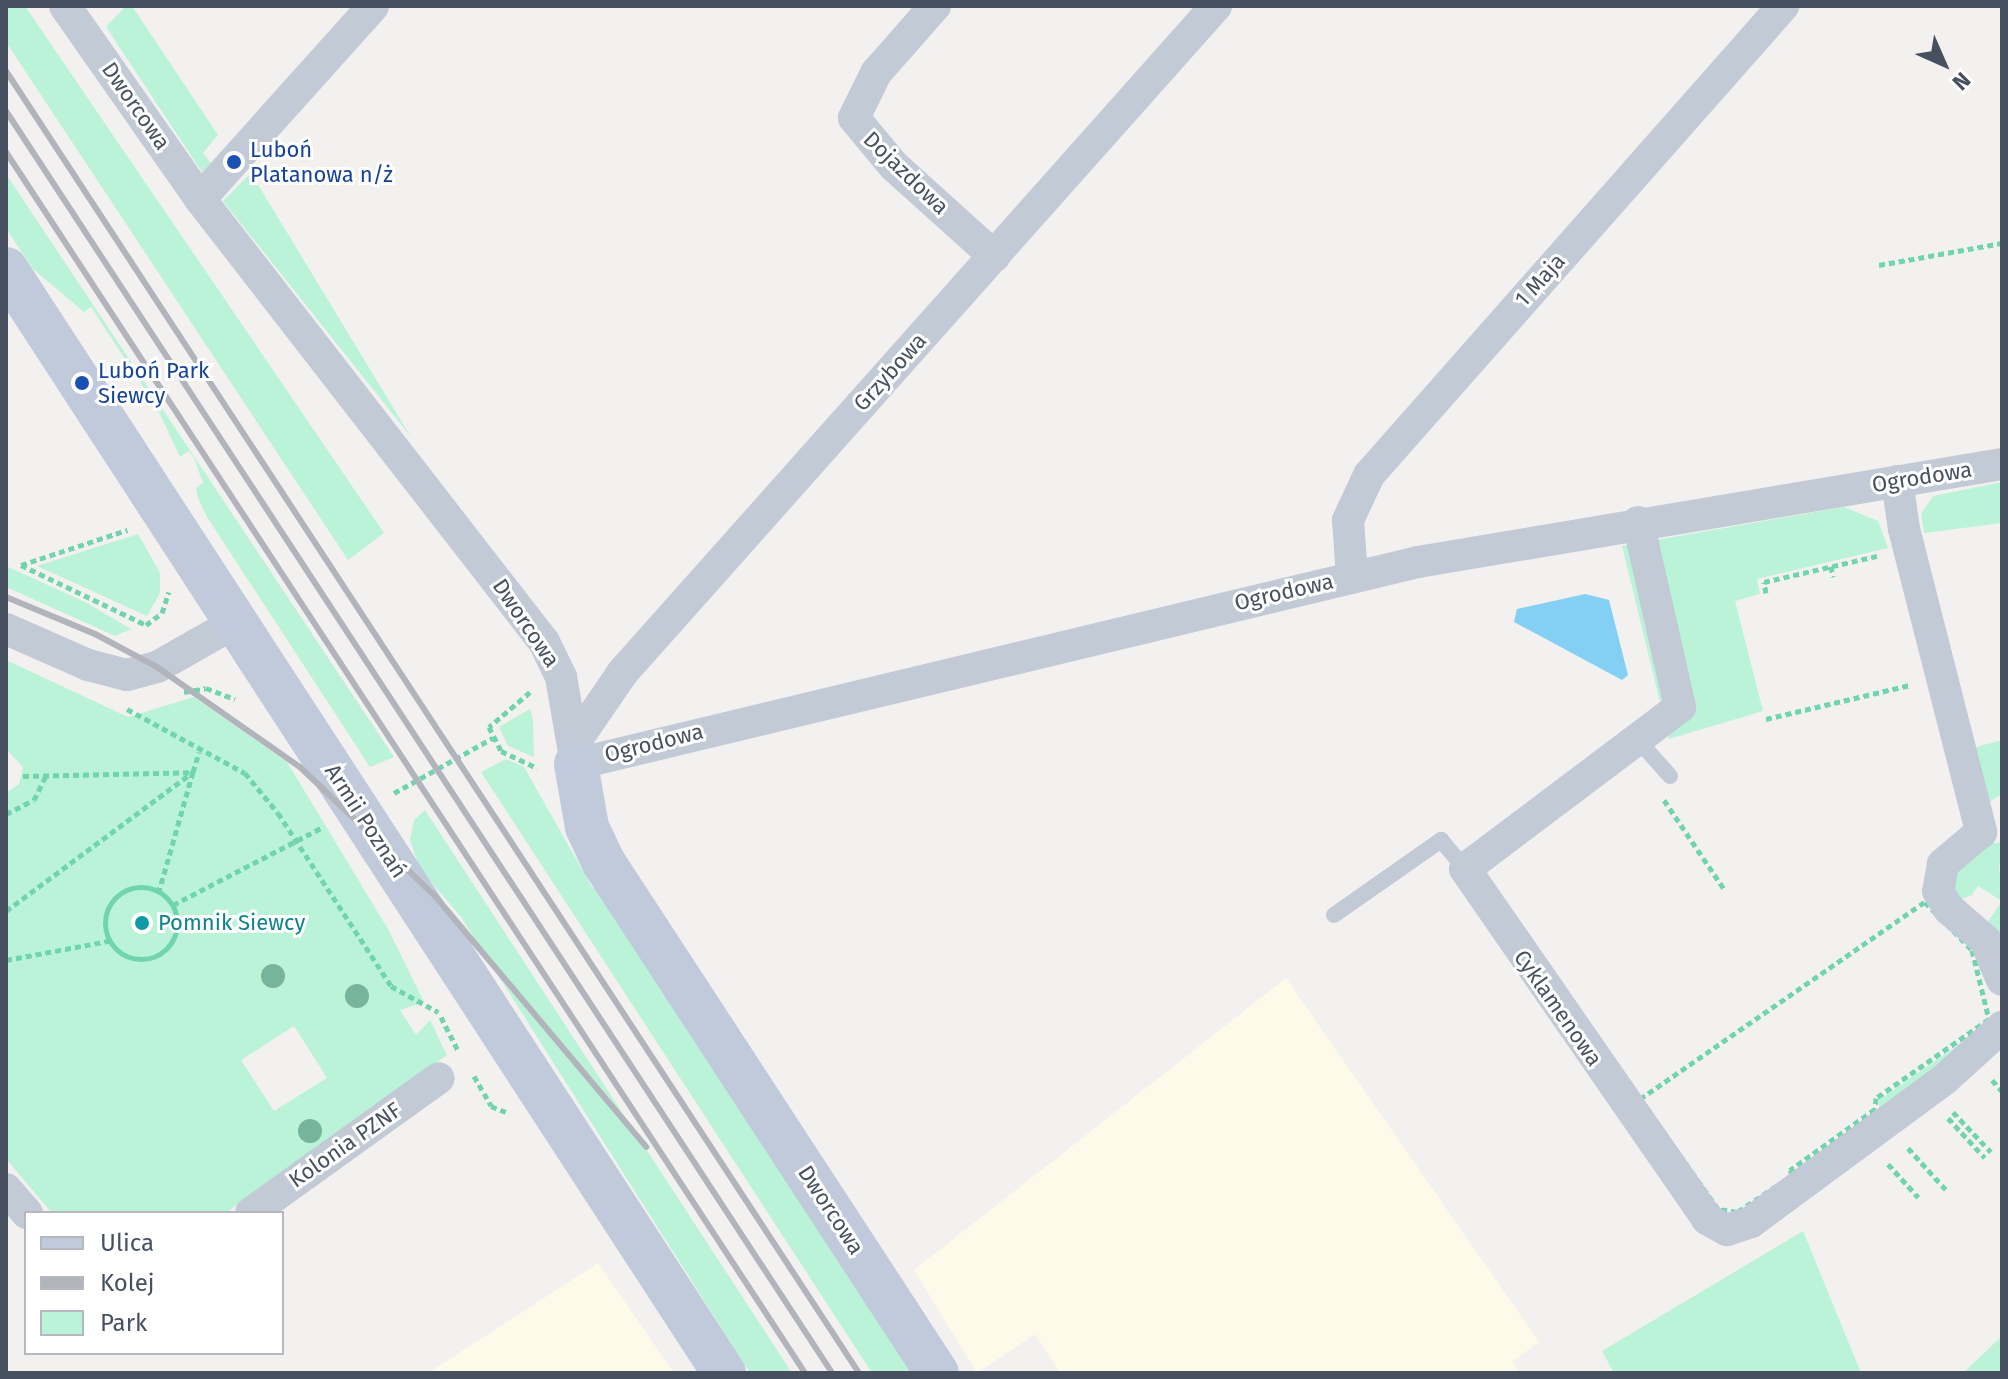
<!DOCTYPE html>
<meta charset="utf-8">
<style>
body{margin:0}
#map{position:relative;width:2008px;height:1379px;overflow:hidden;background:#f3f0f0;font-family:"Fira Sans",sans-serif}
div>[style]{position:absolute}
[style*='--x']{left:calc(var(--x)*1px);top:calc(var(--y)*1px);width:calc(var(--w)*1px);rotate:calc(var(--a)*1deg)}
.commercial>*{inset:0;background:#fefae9}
.green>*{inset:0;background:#bbf3d8}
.water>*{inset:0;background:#84cff4}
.path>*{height:5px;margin-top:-2.5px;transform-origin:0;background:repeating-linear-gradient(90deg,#70d5af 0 6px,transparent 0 10px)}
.path>.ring{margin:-2.5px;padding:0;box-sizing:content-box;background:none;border:5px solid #70d5af;border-radius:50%}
.lane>*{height:16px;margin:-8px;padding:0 8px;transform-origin:8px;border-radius:8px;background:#c2cad6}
.street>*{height:32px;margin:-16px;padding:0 16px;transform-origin:16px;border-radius:16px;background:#c2cad6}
.secondary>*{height:44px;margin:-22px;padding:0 22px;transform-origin:22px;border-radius:22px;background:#c1cada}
.rail>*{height:6px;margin:-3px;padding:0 3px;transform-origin:3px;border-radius:3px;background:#b1b4bb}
.trees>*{width:24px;height:24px;margin:-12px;border-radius:50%;background:#76b49b}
.dots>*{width:22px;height:22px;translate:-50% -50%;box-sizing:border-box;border:4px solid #fff;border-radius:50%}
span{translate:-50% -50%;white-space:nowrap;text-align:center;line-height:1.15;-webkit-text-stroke:6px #fff;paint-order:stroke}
.street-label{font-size:22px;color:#46505f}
.transit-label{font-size:22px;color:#164399}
.left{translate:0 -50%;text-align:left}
.culture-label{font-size:22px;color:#0d838f}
.frame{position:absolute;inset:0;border:8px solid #46505f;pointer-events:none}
.legend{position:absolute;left:24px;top:1211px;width:260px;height:144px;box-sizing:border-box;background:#fff;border:2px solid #b5b9bf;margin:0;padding:10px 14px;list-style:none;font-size:24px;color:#46505f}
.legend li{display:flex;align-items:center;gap:16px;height:40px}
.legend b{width:40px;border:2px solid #b5b9bf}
.north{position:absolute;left:1904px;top:24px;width:80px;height:80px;-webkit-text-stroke:6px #fff;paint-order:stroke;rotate:135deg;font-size:22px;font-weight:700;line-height:32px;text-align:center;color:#46505f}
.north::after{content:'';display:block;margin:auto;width:28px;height:36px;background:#46505f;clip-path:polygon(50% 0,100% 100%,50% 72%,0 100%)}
</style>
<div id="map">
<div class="commercial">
<i style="clip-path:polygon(1286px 978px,1539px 1342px,1512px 1362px,1520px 1373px,1060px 1373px,1035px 1334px,977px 1373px,914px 1270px)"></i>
<i style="clip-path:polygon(598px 1263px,674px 1373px,428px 1373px)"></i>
</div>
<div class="green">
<i style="clip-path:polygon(6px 6px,25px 6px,384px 533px,348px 560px,6px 42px)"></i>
<i style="clip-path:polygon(126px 6px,132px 6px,218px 135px,203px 153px,211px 163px,202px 172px,106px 27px)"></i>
<i style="clip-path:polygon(6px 174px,269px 569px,394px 757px,370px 767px,207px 517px,198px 498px,196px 488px,203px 483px,194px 458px,189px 451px,180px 457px,157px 408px,91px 307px,84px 312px,32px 268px,6px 228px)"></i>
<i style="clip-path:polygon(250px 174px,254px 178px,411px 437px,223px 201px)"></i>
<i style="clip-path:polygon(2002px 482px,2002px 523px,1924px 533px,1921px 514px,1933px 496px)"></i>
<i style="clip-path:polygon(1844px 507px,1878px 521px,1888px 548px,1757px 579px,1760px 594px,1735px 601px,1763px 711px,1669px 739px,1622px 546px)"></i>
<i style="clip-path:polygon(138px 534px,160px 573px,160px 593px,147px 616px,37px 566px)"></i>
<i style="clip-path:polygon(6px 566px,85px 602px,131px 629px,115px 636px,6px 587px)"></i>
<i style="clip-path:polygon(evenodd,6px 660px,128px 717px,194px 697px,287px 762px,388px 929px,424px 1002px,400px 1010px,416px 1035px,430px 1020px,447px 1055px,226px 1213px,52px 1213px,6px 1159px,6px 793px,19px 784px,23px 767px,6px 749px,6px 660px,294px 1026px,327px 1078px,274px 1111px,241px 1060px,294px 1026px)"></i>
<i style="clip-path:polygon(530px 709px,533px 720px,534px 757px,508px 746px,499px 727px)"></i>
<i style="clip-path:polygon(2002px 740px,2002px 794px,1988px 803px,1976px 747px)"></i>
<i style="clip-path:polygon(506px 759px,524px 767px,592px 887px,598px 884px,914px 1373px,872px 1373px,481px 772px)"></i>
<i style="clip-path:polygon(425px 810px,792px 1373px,750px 1373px,461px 917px,420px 869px,410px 840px,414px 820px)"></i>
<i style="clip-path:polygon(2002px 842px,1999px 869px,2002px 883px,2002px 945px,1987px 923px,2002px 901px,1978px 886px,1972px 895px,1956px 901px,1953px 896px,1957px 867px,1989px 844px)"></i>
<i style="clip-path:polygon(1984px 1027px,1939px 1068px,1879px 1110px,1879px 1100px)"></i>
<i style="clip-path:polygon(1803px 1231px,1861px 1373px,1614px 1373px,1602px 1351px)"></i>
<i style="clip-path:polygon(2002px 1336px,2002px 1373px,1963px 1373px)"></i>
</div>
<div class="water">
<i style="clip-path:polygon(1585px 594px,1609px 600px,1628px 675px,1622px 680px,1514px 622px,1517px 609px)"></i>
</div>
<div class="path">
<i style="--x:1879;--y:265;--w:125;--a:-10.1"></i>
<i style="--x:21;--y:565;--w:139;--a:25.6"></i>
<i style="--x:146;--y:625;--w:20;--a:-37"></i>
<i style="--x:162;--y:613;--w:22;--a:-72"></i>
<i style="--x:21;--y:565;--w:112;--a:-18.3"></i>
<i style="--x:1831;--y:566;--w:11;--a:80"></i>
<i style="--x:1766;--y:593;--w:11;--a:-100"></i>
<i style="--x:1764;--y:582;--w:116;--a:-13"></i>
<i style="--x:184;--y:692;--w:22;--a:-10"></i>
<i style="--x:206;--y:688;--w:31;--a:21"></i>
<i style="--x:530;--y:692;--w:54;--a:139.5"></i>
<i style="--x:489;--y:727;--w:27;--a:63"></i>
<i style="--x:501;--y:751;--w:40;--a:25"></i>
<i style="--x:127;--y:709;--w:134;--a:28.5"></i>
<i style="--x:245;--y:773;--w:52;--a:50.5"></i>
<i style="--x:278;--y:813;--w:207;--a:56.8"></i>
<i style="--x:391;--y:986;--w:54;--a:29"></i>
<i style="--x:1766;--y:719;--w:148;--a:-13.3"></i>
<i style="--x:23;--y:776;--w:170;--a:-1.3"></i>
<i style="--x:193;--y:772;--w:124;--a:105.9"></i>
<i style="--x:394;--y:793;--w:113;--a:-29.1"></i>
<i style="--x:1664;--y:800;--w:107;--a:56"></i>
<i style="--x:6;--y:814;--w:31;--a:-27"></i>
<i style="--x:34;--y:800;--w:28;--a:-64"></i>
<i class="ring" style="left:105px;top:887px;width:67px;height:67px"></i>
<i style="--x:1925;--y:902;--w:67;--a:45.6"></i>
<i style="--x:1972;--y:950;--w:71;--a:76.2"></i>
<i style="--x:1989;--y:1019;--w:138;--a:145"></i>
<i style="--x:1876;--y:1098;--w:11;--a:95"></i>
<i style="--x:1875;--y:1109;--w:105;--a:144.3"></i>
<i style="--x:1790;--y:1170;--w:6;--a:59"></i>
<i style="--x:1793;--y:1175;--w:67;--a:146.5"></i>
<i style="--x:1737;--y:1212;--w:19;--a:-171"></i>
<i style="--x:1718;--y:1209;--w:135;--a:-125.3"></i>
<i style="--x:1640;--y:1099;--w:346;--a:-34.7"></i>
<i style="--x:173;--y:905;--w:169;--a:-27.5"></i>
<i style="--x:6;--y:911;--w:233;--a:-36.6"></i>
<i style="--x:193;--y:772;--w:21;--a:-73"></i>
<i style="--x:6;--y:960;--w:105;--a:-10.5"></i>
<i style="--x:441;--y:1017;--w:38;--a:63"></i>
<i style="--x:474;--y:1076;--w:34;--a:60"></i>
<i style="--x:491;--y:1106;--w:16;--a:22"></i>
<i style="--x:1992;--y:1080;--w:15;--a:48"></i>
<i style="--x:1953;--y:1112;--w:55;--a:46.5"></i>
<i style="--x:1948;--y:1118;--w:54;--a:47.2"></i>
<i style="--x:1908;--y:1148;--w:59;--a:47.7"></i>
<i style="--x:1888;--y:1164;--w:45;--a:47.7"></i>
</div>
<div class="lane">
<i style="--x:1636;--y:738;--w:51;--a:48.2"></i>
<i style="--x:1334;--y:915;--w:131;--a:-35"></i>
<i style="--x:1441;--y:840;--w:38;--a:50"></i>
</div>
<div class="street">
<i style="--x:65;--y:6;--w:236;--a:55"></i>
<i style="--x:200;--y:199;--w:561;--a:52.17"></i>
<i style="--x:544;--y:642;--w:39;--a:64"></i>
<i style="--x:561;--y:677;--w:88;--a:80.2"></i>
<i style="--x:576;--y:764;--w:866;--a:-13.49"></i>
<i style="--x:1418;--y:562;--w:592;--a:-9.53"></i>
<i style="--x:935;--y:6;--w:89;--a:131.4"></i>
<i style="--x:876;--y:73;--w:50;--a:116.1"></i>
<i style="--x:854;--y:118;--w:62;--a:50.2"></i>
<i style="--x:894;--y:166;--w:135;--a:42"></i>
<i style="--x:200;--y:199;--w:259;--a:-48.1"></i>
<i style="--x:1897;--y:481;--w:49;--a:81.7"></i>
<i style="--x:1904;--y:529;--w:313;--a:75.7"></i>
<i style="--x:1981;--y:832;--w:50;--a:139.9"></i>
<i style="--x:1943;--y:864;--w:27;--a:100"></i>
<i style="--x:1938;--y:891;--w:21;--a:59"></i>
<i style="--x:1949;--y:909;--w:48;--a:40.7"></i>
<i style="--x:1985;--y:940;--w:43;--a:67"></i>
<i style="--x:1638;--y:522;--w:190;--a:77.2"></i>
<i style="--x:1680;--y:707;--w:269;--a:143"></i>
<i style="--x:1465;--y:869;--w:426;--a:55.3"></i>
<i style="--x:1707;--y:1219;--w:23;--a:29"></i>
<i style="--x:1727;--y:1230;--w:25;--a:-18"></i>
<i style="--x:1751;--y:1222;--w:242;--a:-36.4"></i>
<i style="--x:1946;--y:1078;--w:76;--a:-42.3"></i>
<i style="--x:1352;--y:577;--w:57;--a:-94"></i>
<i style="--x:1348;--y:520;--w:50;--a:-65"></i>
<i style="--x:1369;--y:475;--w:626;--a:-48.56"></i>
<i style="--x:6;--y:629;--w:90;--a:23.7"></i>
<i style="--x:88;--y:665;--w:40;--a:14.4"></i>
<i style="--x:127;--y:675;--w:31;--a:-15"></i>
<i style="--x:157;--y:667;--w:93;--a:-29.6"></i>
<i style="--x:573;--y:745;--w:88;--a:-55.6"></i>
<i style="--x:623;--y:672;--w:892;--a:-48.32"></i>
<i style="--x:6;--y:1189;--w:32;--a:49"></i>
<i style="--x:251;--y:1213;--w:231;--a:-35.7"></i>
</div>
<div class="secondary">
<i style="--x:6;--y:269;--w:1317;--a:56.96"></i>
<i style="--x:576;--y:764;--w:64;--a:80.1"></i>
<i style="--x:587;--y:827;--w:40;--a:65"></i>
<i style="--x:604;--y:863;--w:609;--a:56.86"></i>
</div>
<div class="rail">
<i style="--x:6;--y:71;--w:1557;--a:56.77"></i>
<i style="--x:6;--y:111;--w:1508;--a:56.79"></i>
<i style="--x:6;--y:152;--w:1459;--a:56.8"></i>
<i style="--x:6;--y:597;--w:96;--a:22.6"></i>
<i style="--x:95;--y:634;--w:70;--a:28"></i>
<i style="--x:157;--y:667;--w:174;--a:35"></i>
<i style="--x:300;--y:767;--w:187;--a:43.7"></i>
<i style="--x:435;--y:896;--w:328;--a:49.9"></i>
</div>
<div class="trees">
<i style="left:273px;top:976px"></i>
<i style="left:357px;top:996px"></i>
<i style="left:310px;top:1131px"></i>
</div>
<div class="dots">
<i style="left:234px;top:162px;background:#1a4fb4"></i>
<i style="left:82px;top:383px;background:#1a4fb4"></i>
<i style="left:142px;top:923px;background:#0f9aa8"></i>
</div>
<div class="street-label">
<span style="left:136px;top:106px;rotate:55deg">Dworcowa</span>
<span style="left:906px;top:173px;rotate:44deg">Dojazdowa</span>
<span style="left:1540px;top:280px;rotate:-48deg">1 Maja</span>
<span style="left:890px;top:372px;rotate:-48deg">Grzybowa</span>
<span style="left:1922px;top:477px;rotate:-9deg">Ogrodowa</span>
<span style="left:1284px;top:592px;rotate:-13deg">Ogrodowa</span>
<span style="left:526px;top:623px;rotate:56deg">Dworcowa</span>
<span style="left:654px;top:743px;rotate:-14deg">Ogrodowa</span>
<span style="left:366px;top:821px;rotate:57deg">Armii Poznań</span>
<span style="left:1558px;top:1008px;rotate:55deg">Cyklamenowa</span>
<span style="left:345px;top:1145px;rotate:-35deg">Kolonia PZNF</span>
<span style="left:831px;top:1210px;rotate:57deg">Dworcowa</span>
</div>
<div class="transit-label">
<span class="left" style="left:250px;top:162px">Luboń<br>Platanowa n/ż</span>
<span class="left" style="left:98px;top:383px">Luboń Park<br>Siewcy</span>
</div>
<div class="culture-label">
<span class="left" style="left:158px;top:923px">Pomnik Siewcy</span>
</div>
<div class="frame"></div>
<ul class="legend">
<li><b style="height:10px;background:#c1cada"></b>Ulica</li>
<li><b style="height:10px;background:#b1b4bb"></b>Kolej</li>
<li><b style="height:22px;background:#bbf3d8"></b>Park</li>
</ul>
<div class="north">N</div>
</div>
